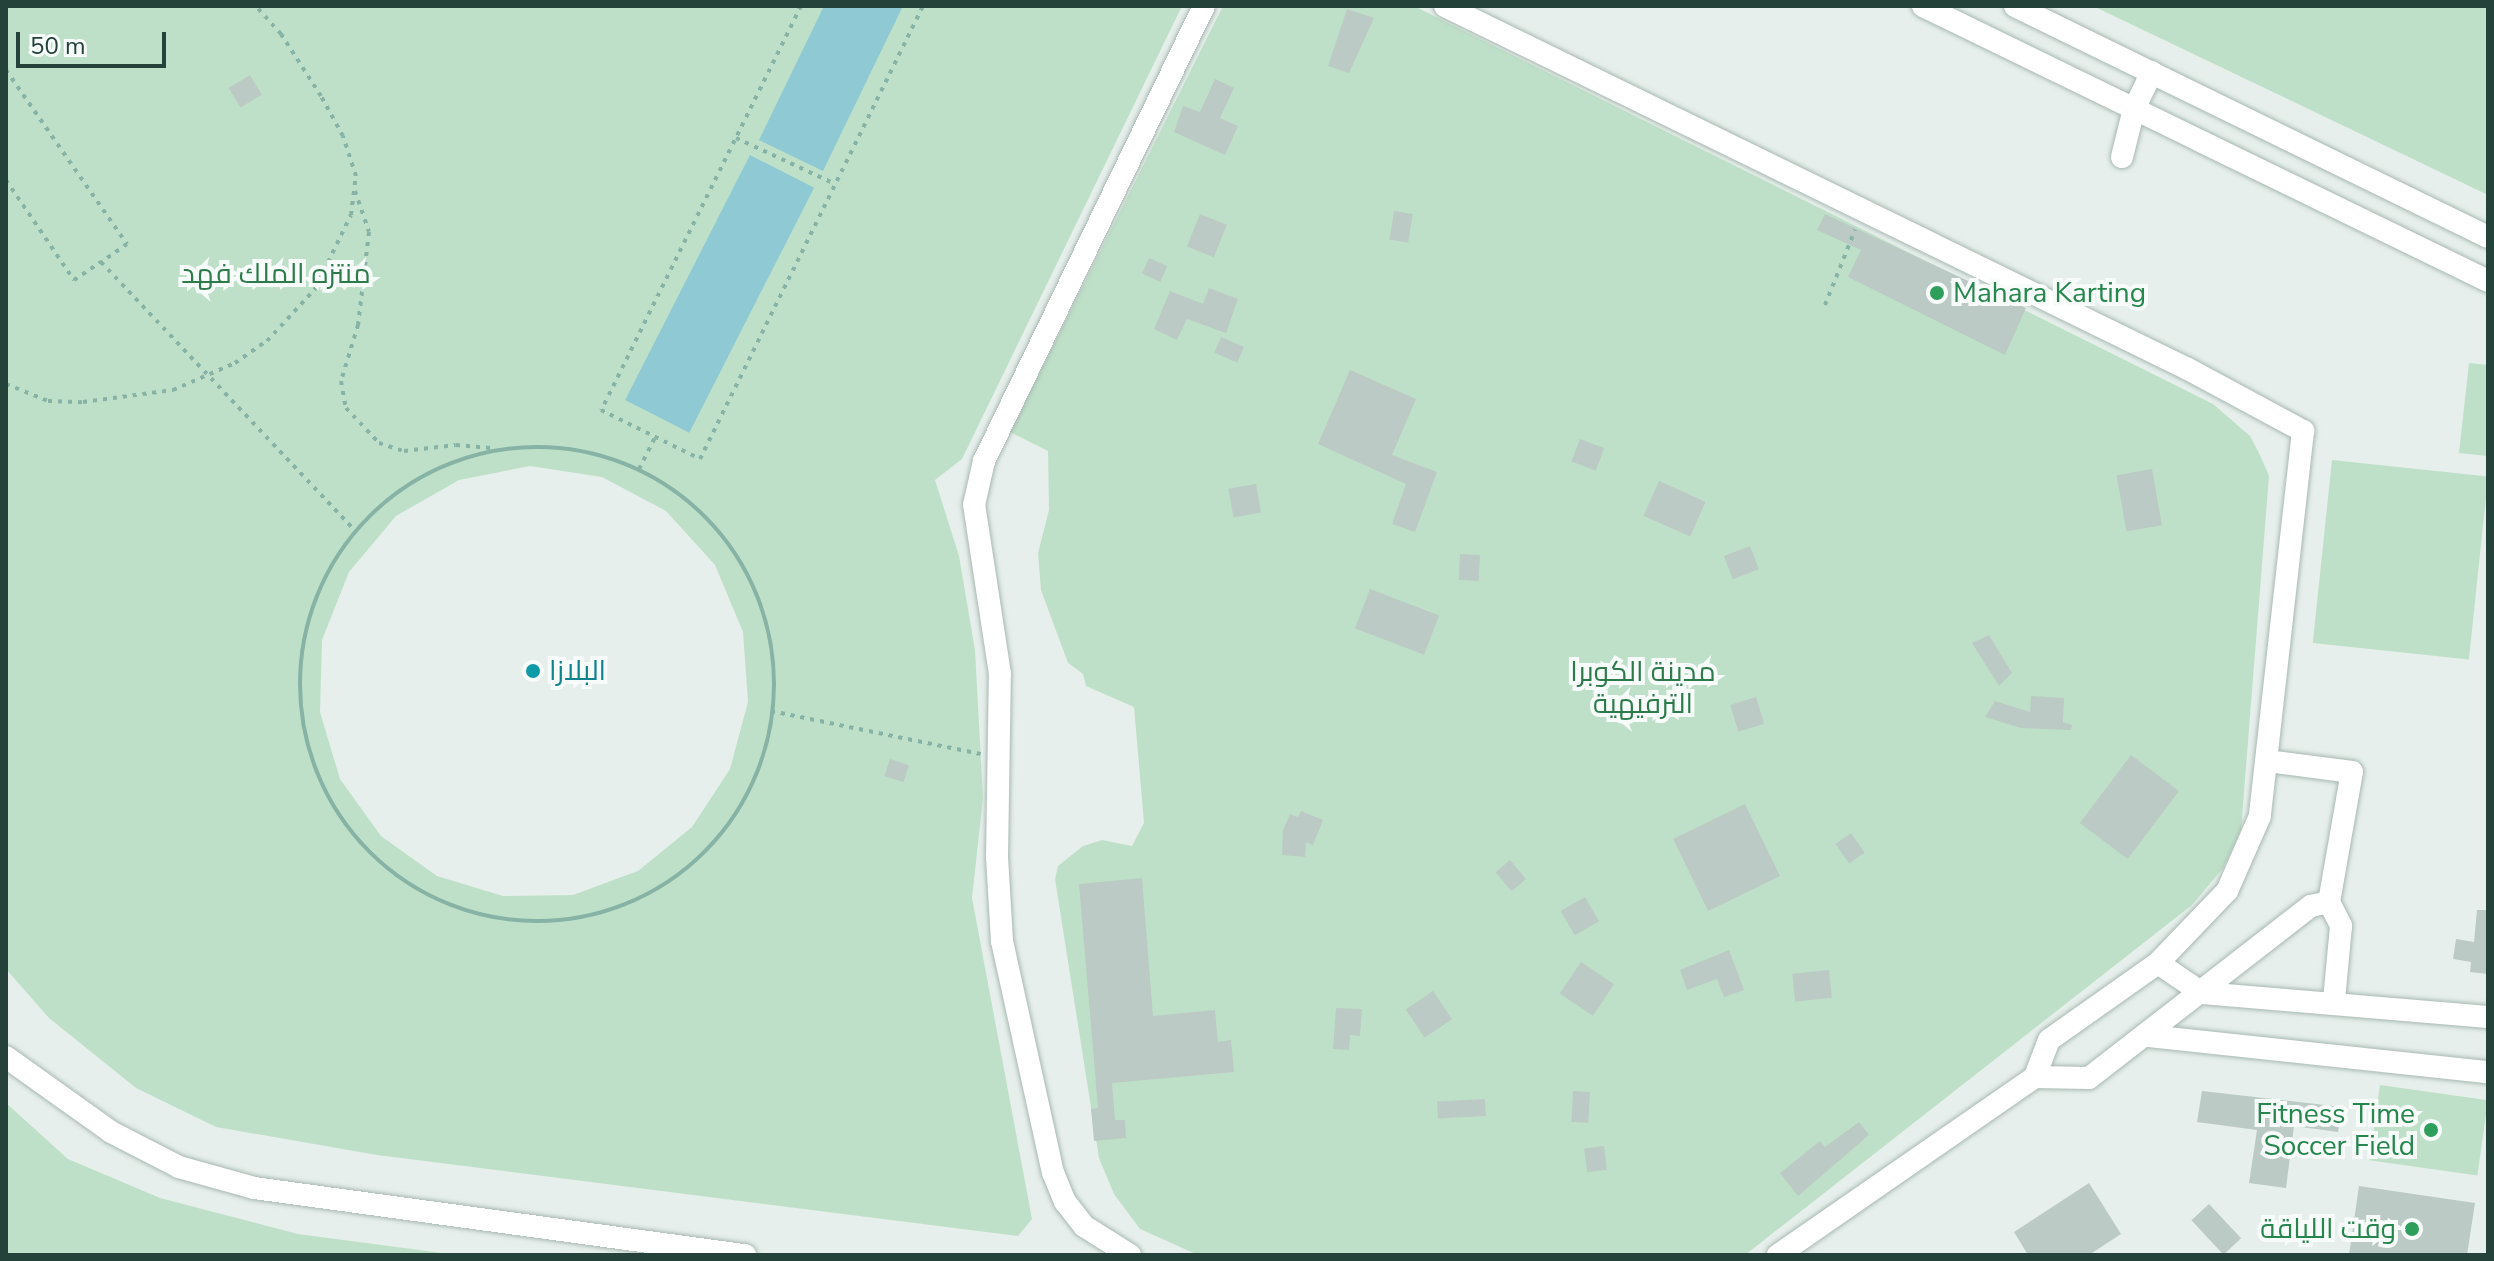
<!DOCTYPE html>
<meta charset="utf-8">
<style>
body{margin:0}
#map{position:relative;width:2494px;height:1261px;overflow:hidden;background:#e6efeb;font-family:"Nunito Sans",Cairo,sans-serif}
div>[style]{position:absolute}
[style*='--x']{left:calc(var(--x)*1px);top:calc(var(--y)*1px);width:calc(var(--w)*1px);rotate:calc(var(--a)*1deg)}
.green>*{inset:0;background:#bfe0c8;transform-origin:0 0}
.water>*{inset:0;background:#8ec9d4;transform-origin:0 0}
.building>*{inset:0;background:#bbcac4;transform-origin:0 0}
.path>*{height:4px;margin-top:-2px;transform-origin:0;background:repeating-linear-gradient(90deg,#86b3a5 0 4px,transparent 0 10px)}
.path>.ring{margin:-2px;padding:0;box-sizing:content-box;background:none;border:4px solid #86b3a5;border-radius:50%}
.roads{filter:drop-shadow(0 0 2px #a8b8b2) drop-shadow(0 0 2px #a8b8b2)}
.minor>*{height:22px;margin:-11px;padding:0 11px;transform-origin:11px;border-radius:11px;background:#fff}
.dots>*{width:22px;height:22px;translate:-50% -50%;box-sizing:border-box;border:4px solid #f7fbf9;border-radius:50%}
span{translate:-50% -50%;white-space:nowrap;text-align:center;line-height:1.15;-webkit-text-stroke:8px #f7fbf9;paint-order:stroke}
.park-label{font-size:28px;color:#2d7a4b}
.leisure-label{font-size:28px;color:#27864d}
.left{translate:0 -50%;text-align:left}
.right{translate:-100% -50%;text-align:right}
.culture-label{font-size:28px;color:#0d838f}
.frame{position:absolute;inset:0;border:8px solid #24423a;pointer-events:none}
.scale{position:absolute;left:16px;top:32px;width:150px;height:36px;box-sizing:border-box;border:4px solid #24423a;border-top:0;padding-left:10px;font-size:24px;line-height:28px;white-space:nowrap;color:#24423a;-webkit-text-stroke:6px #f7fbf9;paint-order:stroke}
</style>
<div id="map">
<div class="green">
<i style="clip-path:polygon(evenodd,6px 6px,1182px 6px,962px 459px,935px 480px,959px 556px,975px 650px,983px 798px,972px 898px,1032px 1219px,1018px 1236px,377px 1155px,216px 1127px,136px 1088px,49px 1018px,6px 969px,6px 6px,530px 466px,602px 477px,666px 511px,715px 565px,743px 632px,748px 702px,730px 769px,692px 827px,638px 871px,573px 895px,503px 896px,437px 876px,381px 836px,340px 779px,320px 712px,322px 640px,349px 572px,396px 516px,459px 480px,530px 466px)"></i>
<i style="clip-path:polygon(1223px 6px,1414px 6px,2213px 404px,2250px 436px,2260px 455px,2269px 476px,2241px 830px,2223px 868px,2192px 905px,1745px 1255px,1198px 1255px,1140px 1229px,1114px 1194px,1099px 1158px,1055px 879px,1058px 866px,1083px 846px,1102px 840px,1132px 846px,1144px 823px,1134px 707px,1086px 686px,1083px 674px,1068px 663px,1041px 590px,1038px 553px,1049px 510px,1048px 451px,1010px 432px)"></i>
<i style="clip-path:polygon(2093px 6px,2488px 6px,2488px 195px)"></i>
<i style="clip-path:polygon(2469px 363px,2488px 365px,2488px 456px,2459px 453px)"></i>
<i style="left:2332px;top:460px;width:157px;height:184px;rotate:6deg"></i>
<i style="left:2380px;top:1085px;width:109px;height:76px;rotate:8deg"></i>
<i style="clip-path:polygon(6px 1103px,68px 1159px,160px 1198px,298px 1234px,457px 1255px,6px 1255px)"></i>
</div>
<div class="water">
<i style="clip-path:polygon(824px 6px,903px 6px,823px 171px,759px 140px)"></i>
<i style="left:750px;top:155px;width:72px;height:275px;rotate:27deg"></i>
</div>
<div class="building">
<i style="clip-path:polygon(1347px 9px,1374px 18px,1349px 73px,1328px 66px)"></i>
<i style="left:250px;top:75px;width:23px;height:25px;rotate:59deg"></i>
<i style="clip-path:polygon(1215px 79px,1234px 88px,1220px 118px,1238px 126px,1225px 155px,1174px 132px,1183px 106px,1200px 112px)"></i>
<i style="left:1394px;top:211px;width:19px;height:29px;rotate:9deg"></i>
<i style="left:1200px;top:214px;width:29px;height:35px;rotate:22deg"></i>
<i style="clip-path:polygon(1825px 214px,2026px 308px,2005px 355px,1848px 277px,1861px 250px,1817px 230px)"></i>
<i style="left:1149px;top:258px;width:20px;height:17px;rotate:24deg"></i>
<i style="clip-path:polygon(1209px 288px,1238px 299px,1226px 333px,1187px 319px,1177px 340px,1154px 329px,1170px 291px,1203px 304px)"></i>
<i style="left:1221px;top:337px;width:25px;height:17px;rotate:23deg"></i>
<i style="clip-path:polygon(1350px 370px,1416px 399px,1392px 455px,1437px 472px,1415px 532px,1392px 524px,1406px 484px,1318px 444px)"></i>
<i style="left:1580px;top:439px;width:26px;height:24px;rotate:21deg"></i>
<i style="left:2152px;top:469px;width:57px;height:36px;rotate:80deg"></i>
<i style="left:1659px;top:481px;width:51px;height:38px;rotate:24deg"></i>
<i style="left:1256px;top:484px;width:29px;height:28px;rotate:80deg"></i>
<i style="left:1750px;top:546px;width:25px;height:28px;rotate:69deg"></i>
<i style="left:1460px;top:554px;width:20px;height:26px;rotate:3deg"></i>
<i style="left:1370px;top:589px;width:74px;height:42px;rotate:21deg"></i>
<i style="clip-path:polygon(1989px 635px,2012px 673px,1999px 686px,1972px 643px)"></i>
<i style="clip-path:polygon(2031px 696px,2064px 698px,2063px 722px,2072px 725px,2071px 730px,2021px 728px,1985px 717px,1995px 701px,2030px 712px)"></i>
<i style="left:1756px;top:697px;width:28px;height:27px;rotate:73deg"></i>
<i style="left:2131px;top:755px;width:60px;height:85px;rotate:37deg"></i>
<i style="left:890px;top:759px;width:20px;height:18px;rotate:18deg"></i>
<i style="left:1745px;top:804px;width:80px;height:80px;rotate:64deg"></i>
<i style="clip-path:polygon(1301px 811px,1323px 820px,1313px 845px,1306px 842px,1305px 857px,1282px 855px,1283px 830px,1290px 814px,1298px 817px)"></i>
<i style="left:1851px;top:833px;width:24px;height:19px;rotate:55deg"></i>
<i style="left:1510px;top:860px;width:25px;height:19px;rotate:50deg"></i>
<i style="clip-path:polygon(1142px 878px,1153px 1016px,1215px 1010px,1218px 1042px,1231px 1040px,1234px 1072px,1112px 1083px,1115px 1120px,1125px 1120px,1126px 1138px,1094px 1141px,1091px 1109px,1098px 1108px,1079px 884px)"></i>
<i style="left:1585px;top:897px;width:28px;height:28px;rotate:60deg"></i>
<i style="clip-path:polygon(2477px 910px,2488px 910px,2488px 974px,2470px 972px,2471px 962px,2453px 959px,2456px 939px,2474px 942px)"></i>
<i style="clip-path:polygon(1729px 950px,1744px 990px,1724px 997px,1717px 979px,1687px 990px,1680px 970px)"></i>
<i style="left:1581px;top:962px;width:40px;height:38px;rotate:34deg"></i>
<i style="left:1829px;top:970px;width:28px;height:37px;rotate:84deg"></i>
<i style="left:1433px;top:991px;width:34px;height:33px;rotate:56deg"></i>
<i style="clip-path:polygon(1336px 1008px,1362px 1009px,1360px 1036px,1350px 1035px,1349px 1050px,1333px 1049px)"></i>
<i style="left:1573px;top:1091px;width:17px;height:31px;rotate:3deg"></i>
<i style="clip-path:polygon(2202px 1091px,2342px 1107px,2338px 1132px,2294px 1126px,2286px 1188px,2249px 1183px,2257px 1130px,2197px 1122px)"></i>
<i style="left:1485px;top:1099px;width:17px;height:48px;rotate:87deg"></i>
<i style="clip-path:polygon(1859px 1122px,1869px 1135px,1798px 1196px,1780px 1173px,1820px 1141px,1825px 1147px)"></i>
<i style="left:1604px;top:1146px;width:24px;height:20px;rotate:83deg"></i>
<i style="clip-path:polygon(2089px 1183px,2121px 1234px,2089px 1255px,2028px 1255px,2014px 1232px)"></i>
<i style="clip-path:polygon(2359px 1186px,2475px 1203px,2467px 1255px,2349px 1255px)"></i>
<i style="left:2209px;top:1204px;width:47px;height:24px;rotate:47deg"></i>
</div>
<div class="path">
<i style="--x:801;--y:6;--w:451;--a:116.3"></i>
<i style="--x:601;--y:410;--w:110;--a:26.3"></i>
<i style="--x:700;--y:459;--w:505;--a:-63.79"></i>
<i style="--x:6;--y:70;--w:212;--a:55.2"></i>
<i style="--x:127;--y:244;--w:32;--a:145"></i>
<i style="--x:101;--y:262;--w:370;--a:46.6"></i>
<i style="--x:736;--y:138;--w:109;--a:24.9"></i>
<i style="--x:6;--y:180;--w:121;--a:55.8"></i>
<i style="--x:74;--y:280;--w:32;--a:-34"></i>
<i style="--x:355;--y:191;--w:43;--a:71.1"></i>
<i style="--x:369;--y:232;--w:94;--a:96.7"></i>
<i style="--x:358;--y:325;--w:59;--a:106.9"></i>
<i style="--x:341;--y:381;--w:27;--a:80"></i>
<i style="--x:346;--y:408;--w:48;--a:46.7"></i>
<i style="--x:379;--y:443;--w:26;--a:18"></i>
<i style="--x:404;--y:451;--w:52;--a:-6.6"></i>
<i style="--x:456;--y:445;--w:37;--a:5"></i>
<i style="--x:1825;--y:305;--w:81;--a:-68.2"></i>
<i style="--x:6;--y:384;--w:45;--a:22"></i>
<i style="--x:48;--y:401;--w:35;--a:2"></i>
<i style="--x:83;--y:402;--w:91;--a:-7.6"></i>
<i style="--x:173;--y:390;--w:68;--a:-23.5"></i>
<i style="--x:235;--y:363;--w:39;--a:-35"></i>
<i style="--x:267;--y:341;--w:71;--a:-47.3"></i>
<i style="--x:315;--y:289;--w:82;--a:-64.1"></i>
<i style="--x:351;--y:215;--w:39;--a:-83"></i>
<i style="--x:356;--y:176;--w:42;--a:-108"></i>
<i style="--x:343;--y:136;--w:46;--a:-118.8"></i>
<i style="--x:321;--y:96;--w:74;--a:-122.8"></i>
<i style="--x:281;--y:34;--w:38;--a:-132"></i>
<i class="ring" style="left:300px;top:447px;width:470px;height:470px"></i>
<i style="--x:639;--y:469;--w:36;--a:-63"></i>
<i style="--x:771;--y:711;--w:214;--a:11.6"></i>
</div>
<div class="roads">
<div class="minor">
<i style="--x:1445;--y:6;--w:827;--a:26.04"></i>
<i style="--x:2188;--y:369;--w:131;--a:28.3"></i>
<i style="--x:2303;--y:431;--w:387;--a:96.4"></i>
<i style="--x:2260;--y:816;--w:82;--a:113.7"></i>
<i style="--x:2227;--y:891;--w:100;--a:133.8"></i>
<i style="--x:2158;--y:963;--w:133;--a:144.8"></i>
<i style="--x:2049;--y:1040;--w:40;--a:111"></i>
<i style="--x:2035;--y:1077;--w:313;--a:145.3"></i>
<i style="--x:1923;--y:6;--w:628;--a:25.95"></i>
<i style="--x:2015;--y:6;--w:526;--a:26.03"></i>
<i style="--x:2122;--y:157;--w:49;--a:-76"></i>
<i style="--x:2134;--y:109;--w:41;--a:-64.1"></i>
<i style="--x:2329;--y:902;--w:27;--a:63"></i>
<i style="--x:2341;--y:926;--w:74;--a:95.4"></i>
<i style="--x:2158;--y:963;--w:53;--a:34.3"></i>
<i style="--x:2202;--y:993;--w:287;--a:4.8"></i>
<i style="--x:2149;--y:1036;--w:341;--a:6.1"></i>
<i style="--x:6;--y:1057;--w:129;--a:35.5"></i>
<i style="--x:111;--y:1132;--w:76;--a:27.2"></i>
<i style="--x:179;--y:1167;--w:78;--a:15.6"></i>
<i style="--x:254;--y:1188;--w:496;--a:7.8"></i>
<i style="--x:2035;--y:1077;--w:54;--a:1.1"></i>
<i style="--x:2089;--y:1078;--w:281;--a:-37.8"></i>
<i style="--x:2311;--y:906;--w:18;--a:-13"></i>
<i style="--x:2329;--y:902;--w:132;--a:-80"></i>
<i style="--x:2352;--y:772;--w:86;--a:-172.6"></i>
<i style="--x:1130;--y:1255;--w:54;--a:-147.8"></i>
<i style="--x:1084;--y:1226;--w:31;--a:-128"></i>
<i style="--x:1065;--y:1202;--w:31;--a:-112"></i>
<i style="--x:1053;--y:1173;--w:238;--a:-102.4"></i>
<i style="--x:1002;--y:941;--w:84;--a:-93.4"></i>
<i style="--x:997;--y:857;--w:183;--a:-89.1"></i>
<i style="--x:1000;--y:674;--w:171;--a:-98.7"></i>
<i style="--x:974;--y:505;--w:45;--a:-77.2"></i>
<i style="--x:984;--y:461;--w:505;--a:-64.2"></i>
</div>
</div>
<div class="dots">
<i style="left:1937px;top:293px;background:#2e9e5b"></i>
<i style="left:533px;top:671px;background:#0f9aa8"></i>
<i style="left:2431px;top:1130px;background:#2e9e5b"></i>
<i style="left:2412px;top:1229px;background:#2e9e5b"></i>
</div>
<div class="park-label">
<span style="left:276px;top:274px">منتزه الملك فهد</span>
<span style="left:1643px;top:688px">مدينة الكوبرا<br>الترفيهية</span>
</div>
<div class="leisure-label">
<span class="left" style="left:1953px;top:293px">Mahara Karting</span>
<span class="right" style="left:2415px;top:1130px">Fitness Time<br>Soccer Field</span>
<span class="right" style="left:2396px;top:1229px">وقت اللياقة</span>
</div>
<div class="culture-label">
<span class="left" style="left:549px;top:671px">البلازا</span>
</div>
<div class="frame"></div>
<div class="scale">50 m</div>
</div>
